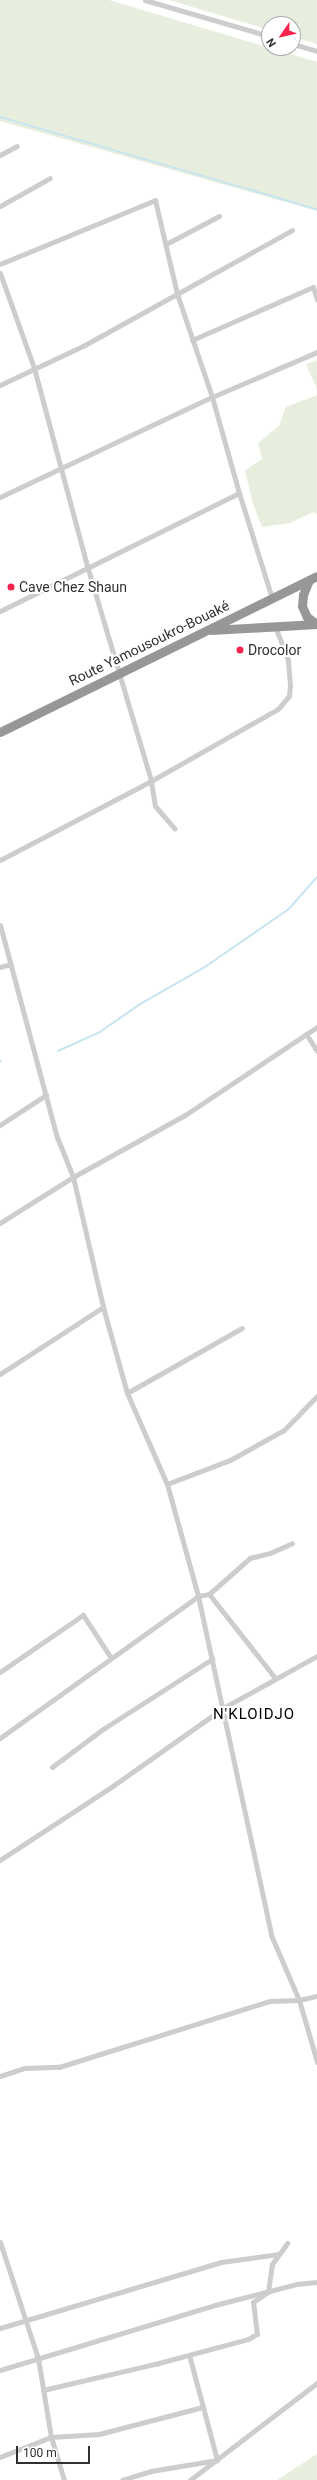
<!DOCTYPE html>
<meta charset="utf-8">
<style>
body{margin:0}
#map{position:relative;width:317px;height:2480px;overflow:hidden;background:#fff;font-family:Roboto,sans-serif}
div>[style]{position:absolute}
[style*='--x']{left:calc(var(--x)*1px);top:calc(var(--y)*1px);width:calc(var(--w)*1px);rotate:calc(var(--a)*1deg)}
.green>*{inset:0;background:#e8eedd}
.stream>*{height:1.5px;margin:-0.75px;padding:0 0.75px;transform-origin:0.75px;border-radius:0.75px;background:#c7e5ef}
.street>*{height:5px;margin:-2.5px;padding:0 2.5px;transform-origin:2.5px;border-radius:2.5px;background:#cdcdcd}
.highway>*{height:9px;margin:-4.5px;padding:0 4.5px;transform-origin:4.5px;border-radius:4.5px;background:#979797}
.dots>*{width:11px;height:11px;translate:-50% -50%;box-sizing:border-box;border:2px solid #fff;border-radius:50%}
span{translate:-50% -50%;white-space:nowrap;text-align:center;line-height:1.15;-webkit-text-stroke:4px #fff;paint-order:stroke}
.poi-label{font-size:14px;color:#303030}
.left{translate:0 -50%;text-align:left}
.street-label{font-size:14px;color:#303030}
.neighbourhood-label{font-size:15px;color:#000;letter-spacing:1px}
.north{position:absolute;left:261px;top:16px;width:40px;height:40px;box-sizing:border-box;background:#fff;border:1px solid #acacac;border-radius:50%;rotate:236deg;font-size:11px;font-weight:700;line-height:16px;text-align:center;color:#303030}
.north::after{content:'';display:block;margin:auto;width:14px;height:18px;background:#f5244d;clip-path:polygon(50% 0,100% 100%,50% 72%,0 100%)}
.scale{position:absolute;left:16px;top:2446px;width:74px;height:18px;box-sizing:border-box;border:2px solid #303030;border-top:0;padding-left:5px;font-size:12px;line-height:14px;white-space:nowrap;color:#303030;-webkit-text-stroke:3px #fff;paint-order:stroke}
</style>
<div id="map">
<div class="green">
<i style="clip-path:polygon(0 0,109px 0,317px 62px,317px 211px,0 121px)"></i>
<i style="clip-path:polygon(169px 0,317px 0,317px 44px,293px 37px,293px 24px,269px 24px,269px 30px)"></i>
<i style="clip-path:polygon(317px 360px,317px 389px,306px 364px)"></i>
<i style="clip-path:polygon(317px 395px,317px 514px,313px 512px,290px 523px,262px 527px,253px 504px,245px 470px,262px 459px,258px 443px,279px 426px,286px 407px)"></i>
<i style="clip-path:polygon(317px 2454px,317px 2480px,277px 2480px)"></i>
</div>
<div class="stream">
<i style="--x:0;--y:117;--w:330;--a:16.2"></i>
<i style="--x:58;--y:1051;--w:46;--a:-24.3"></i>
<i style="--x:100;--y:1032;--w:47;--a:-34.7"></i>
<i style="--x:139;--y:1005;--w:76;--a:-29.9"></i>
<i style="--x:205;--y:967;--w:102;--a:-34.6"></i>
<i style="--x:289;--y:909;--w:43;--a:-48.8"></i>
<i style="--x:0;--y:1061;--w:1;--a:0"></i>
</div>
<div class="street">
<i style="--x:145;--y:0;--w:129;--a:16.2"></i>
<i style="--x:293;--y:44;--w:25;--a:16"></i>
<i style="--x:0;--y:155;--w:19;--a:-28"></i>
<i style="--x:0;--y:206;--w:57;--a:-29.2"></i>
<i style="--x:166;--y:244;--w:60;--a:-27.8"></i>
<i style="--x:0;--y:264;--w:168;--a:-22.4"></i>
<i style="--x:155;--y:200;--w:97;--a:76.8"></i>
<i style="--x:177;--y:294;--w:109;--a:71.2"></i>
<i style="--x:212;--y:397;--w:100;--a:74.3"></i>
<i style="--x:239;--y:493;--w:267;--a:153.7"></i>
<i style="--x:0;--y:273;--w:101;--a:70.3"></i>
<i style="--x:34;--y:368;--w:208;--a:75"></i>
<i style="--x:88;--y:569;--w:221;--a:73.4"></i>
<i style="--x:151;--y:781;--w:25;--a:81"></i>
<i style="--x:155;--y:806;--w:30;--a:49"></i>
<i style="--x:192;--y:340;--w:132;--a:-23.7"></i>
<i style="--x:313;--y:287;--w:13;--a:72"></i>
<i style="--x:0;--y:385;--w:92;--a:-25.2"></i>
<i style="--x:83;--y:346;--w:239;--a:-29"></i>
<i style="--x:239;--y:493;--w:110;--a:72.6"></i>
<i style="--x:0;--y:497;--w:234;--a:-25.3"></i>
<i style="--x:212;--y:397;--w:114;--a:-23.2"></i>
<i style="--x:0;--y:860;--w:170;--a:-27.6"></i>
<i style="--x:151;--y:781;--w:146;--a:-29.6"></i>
<i style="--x:278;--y:709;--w:17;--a:-50"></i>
<i style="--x:289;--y:696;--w:11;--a:-85"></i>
<i style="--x:290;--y:685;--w:25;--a:-95"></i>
<i style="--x:288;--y:660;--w:36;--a:-111"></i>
<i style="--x:0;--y:925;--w:220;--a:75"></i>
<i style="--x:57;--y:1137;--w:43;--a:68.2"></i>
<i style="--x:73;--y:1177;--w:133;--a:77"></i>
<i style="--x:103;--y:1307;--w:89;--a:74.4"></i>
<i style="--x:127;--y:1393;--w:99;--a:66.3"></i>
<i style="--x:167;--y:1484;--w:116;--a:74.5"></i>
<i style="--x:198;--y:1596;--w:347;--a:77.8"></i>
<i style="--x:271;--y:1935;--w:71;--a:66.7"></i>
<i style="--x:299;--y:2000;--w:65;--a:73.8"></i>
<i style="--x:0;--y:967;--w:11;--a:-15"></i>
<i style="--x:306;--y:1034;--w:20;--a:57"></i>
<i style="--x:0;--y:1125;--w:55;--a:-33.1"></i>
<i style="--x:0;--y:1223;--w:86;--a:-32.2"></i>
<i style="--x:73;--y:1177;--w:128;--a:-29"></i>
<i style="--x:185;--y:1115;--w:159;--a:-33.7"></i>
<i style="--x:0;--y:1374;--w:123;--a:-33"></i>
<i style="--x:127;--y:1393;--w:132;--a:-29.5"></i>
<i style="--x:167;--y:1484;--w:67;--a:-20.9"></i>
<i style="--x:230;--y:1460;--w:62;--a:-29.1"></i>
<i style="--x:284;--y:1430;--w:47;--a:-45.9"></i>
<i style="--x:209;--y:1594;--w:107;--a:51.8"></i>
<i style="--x:0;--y:1672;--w:101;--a:-34.5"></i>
<i style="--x:83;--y:1615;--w:51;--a:56.9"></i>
<i style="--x:0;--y:1738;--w:244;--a:-35.6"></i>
<i style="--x:198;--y:1596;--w:11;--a:-10"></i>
<i style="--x:209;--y:1594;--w:55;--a:-41.3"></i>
<i style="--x:250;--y:1558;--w:21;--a:-14"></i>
<i style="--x:270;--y:1553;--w:24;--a:-24"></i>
<i style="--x:52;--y:1767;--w:64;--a:-36.7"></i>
<i style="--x:103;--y:1729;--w:130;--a:-32.7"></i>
<i style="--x:0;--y:1860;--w:136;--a:-33.3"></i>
<i style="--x:114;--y:1785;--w:133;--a:-35.2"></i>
<i style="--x:223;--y:1708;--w:107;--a:-29"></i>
<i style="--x:0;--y:2076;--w:26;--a:-18"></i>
<i style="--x:25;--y:2068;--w:34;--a:-2"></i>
<i style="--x:59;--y:2067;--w:221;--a:-17.4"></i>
<i style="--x:270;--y:2001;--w:29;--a:-2"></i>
<i style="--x:299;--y:2000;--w:18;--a:-13"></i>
<i style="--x:0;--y:2242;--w:122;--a:71.9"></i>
<i style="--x:38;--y:2358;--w:80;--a:80.7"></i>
<i style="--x:51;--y:2437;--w:45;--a:73.2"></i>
<i style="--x:0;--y:2328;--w:231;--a:-16.6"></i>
<i style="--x:221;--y:2262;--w:58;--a:-8"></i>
<i style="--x:189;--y:2355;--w:54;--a:74.9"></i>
<i style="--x:0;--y:2370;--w:225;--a:-16.8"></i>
<i style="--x:215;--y:2305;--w:85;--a:-14.4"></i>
<i style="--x:297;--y:2284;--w:20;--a:-6"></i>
<i style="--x:43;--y:2390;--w:115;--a:-13.1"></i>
<i style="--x:155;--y:2364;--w:96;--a:-15"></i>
<i style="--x:248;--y:2339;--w:10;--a:-29"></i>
<i style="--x:257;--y:2334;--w:32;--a:-97"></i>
<i style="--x:253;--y:2302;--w:18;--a:-34"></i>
<i style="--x:268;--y:2292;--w:28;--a:-82"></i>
<i style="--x:272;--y:2264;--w:26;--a:-54"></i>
<i style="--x:0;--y:2457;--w:55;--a:-21.4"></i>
<i style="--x:51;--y:2437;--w:48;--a:-3.6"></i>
<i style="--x:99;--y:2434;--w:107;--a:-14.6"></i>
<i style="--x:203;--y:2407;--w:55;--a:75.2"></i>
<i style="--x:217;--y:2460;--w:67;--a:170.5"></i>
<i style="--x:151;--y:2471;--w:30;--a:163"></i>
<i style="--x:190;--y:2480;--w:160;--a:-37.4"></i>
</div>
<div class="highway">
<i style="--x:309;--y:580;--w:16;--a:112"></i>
<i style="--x:303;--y:595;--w:11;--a:95"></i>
<i style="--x:302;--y:606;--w:12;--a:66"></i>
<i style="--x:307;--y:617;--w:12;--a:35"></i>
<i style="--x:211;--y:630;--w:106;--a:-3.2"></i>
<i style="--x:0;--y:732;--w:353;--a:-26.2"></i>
</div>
<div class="dots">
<i style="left:11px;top:587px;background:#f5244d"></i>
<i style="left:240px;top:650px;background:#f5244d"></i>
</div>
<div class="poi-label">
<span class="left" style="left:19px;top:587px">Cave Chez Shaun</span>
<span class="left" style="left:248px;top:650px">Drocolor</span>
</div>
<div class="street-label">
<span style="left:149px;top:643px;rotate:-26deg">Route Yamousoukro-Bouaké</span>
</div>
<div class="neighbourhood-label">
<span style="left:254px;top:1715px">N'KLOIDJO</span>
</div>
<div class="north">N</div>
<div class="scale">100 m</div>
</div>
